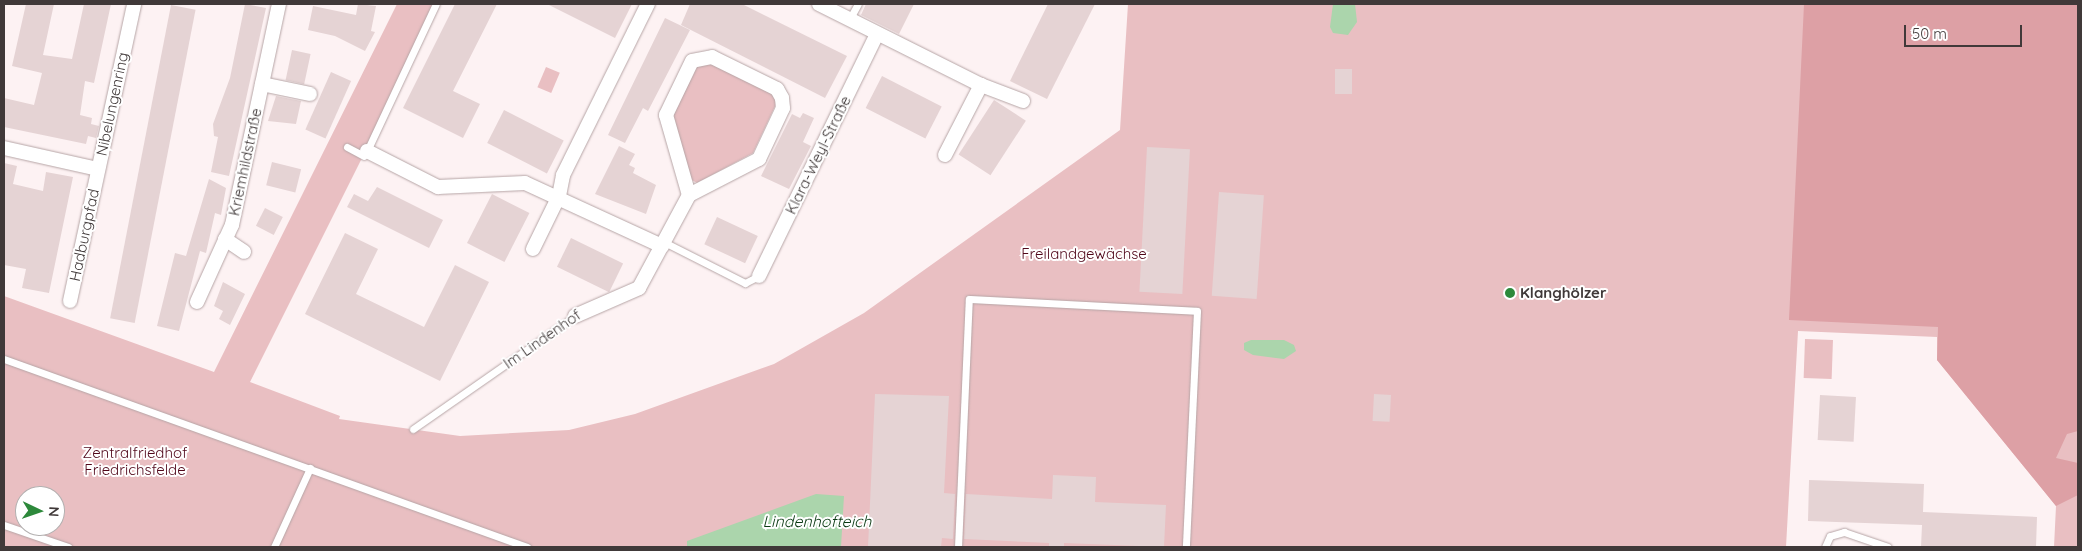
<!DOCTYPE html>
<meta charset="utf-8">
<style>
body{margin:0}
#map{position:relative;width:2082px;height:551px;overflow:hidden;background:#fdf2f3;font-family:Quicksand,sans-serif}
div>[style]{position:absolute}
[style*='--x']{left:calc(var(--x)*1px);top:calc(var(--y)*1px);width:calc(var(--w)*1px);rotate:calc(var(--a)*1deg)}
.green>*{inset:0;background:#e9bfc2;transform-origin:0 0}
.forest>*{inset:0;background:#dda0a5}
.water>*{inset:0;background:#abd5ac}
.building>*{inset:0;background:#e5d3d4;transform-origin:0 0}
.roads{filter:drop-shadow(0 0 1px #b6a5a6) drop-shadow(0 0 1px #b6a5a6)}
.lane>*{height:7px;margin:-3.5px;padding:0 3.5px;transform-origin:3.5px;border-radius:3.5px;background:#fff}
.street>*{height:14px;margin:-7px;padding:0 7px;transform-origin:7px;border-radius:7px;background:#fff}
.dots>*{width:14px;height:14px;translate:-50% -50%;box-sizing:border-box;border:2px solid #fff;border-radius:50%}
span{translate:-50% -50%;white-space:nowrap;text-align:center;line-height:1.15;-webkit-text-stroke:4px #fff;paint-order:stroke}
.street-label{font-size:15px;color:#403939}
.park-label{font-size:15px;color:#50071a}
.poi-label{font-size:15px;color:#403939;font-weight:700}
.left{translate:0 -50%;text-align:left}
.water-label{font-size:16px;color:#0a3912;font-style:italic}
.frame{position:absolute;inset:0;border:5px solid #403939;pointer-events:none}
.north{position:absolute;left:15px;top:486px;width:50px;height:50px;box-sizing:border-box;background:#fff;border:1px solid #b3b0b0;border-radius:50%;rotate:93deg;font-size:14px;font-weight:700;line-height:20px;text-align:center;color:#403939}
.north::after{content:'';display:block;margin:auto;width:18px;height:22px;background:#2d893b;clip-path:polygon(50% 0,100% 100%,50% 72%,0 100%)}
.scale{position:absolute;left:1904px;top:25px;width:118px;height:22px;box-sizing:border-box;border:2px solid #403939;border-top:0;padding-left:6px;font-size:15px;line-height:18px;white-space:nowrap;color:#403939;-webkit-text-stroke:4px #fff;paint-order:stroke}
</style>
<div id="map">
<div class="green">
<i style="clip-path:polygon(evenodd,397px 4px,439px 4px,250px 382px,340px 416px,339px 419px,460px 436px,569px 430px,635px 414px,774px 364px,864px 313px,1120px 130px,1128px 4px,2078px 4px,2078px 547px,2054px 547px,2056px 506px,1937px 360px,1937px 337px,1798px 331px,1786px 547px,4px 547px,4px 296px,214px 372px,397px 4px,25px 496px,55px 496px,55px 526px,25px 526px,25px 496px)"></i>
<i style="clip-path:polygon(706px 60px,769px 91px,777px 102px,753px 153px,697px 183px,690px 179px,672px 119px,693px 67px)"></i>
<i style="left:546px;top:67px;width:15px;height:22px;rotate:23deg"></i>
<i style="left:1805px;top:339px;width:28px;height:39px;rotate:2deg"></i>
</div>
<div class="forest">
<i style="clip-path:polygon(1804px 4px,2078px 4px,2078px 431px,2067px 434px,2056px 458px,2078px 463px,2078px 495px,2056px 506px,1937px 360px,1938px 327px,1789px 320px)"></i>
</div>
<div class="water">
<i style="clip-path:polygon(1333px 4px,1355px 4px,1357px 22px,1348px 35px,1333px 33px,1330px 27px)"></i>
<i style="clip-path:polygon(1251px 340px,1284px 340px,1294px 345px,1296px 351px,1284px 359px,1253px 355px,1244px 350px,1244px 343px)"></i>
<i style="clip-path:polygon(816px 494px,844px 496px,841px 547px,687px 547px,687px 541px)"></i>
</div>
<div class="building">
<i style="clip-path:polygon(26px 4px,54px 4px,43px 55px,72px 59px,84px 4px,111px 4px,94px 83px,85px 81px,80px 115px,92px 118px,91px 124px,99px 126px,96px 138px,88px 136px,86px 144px,4px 127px,4px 98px,34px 105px,42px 73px,12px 66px)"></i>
<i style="clip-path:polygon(245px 4px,266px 8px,229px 176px,211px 172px,218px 137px,214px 136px,213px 124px,230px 78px)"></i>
<i style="clip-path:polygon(358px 4px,376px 6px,371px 31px,375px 32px,365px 51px,335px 36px,308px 30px,313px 6px,356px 15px)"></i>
<i style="clip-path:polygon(455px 4px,497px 4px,453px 91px,480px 104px,463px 138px,403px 108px)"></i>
<i style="clip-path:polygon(547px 4px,632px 4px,615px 38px)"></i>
<i style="clip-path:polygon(690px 4px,742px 4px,847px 56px,825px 98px,681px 25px)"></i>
<i style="clip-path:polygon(866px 4px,914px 4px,899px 34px,861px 15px)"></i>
<i style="clip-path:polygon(1048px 4px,1095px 4px,1047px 99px,1010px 81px)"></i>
<i style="left:171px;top:5px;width:25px;height:319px;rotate:11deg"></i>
<i style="clip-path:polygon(665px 18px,690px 30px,648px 111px,643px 108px,625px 143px,608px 135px)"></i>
<i style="left:292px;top:50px;width:19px;height:31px;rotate:12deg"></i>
<i style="left:1335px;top:69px;width:17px;height:25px"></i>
<i style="left:331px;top:72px;width:22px;height:63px;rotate:24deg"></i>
<i style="left:882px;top:76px;width:67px;height:36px;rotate:27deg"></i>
<i style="clip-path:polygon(276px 96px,301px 101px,296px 124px,268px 121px)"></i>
<i style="left:994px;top:100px;width:38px;height:65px;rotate:33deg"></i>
<i style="left:504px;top:110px;width:67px;height:37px;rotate:27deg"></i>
<i style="clip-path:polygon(803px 113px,814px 118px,803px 142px,811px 146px,789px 189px,761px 176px,792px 114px,800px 118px)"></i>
<i style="clip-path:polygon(619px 146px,635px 154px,629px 165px,635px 168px,633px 173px,656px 185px,646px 214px,595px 194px)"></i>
<i style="left:1147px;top:147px;width:43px;height:145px;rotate:3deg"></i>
<i style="left:272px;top:162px;width:30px;height:24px;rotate:14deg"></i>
<i style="clip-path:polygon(4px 163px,17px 166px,13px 184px,43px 191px,46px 172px,73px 177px,49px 293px,22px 288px,26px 269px,4px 265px)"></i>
<i style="clip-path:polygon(209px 179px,226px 188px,221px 215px,215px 213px,206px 253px,200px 251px,179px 331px,157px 326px,175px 253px,186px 256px)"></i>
<i style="clip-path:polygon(377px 187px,443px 220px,429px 248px,347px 207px,354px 194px,368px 201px)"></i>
<i style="left:1219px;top:192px;width:45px;height:104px;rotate:4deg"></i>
<i style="left:492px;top:194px;width:42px;height:55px;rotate:27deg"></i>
<i style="left:265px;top:208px;width:20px;height:20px;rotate:27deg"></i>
<i style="left:717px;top:217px;width:45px;height:30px;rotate:25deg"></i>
<i style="clip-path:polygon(345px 233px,378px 249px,356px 294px,424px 327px,455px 265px,489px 282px,440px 381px,305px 314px)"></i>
<i style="left:571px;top:238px;width:58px;height:32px;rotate:26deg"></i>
<i style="clip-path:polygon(223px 282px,245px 294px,230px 325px,219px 319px,223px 311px,214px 306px)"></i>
<i style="clip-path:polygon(875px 394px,949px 396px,944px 493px,955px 494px,953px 539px,942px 538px,941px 547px,868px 547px)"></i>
<i style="left:1374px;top:394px;width:17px;height:27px;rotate:3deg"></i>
<i style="left:1820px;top:395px;width:36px;height:45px;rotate:3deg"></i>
<i style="clip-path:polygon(1053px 475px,1096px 477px,1095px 502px,1166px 505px,1164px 547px,1064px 543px,1064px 547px,1049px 547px,1049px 543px,964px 539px,966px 494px,1052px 499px)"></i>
<i style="clip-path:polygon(1809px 480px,1924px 484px,1923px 512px,2037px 517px,2036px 547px,1921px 547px,1922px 525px,1808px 521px)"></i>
</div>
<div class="roads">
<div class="lane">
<i style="--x:849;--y:20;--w:18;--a:-61"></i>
<i style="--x:347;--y:147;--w:19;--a:28"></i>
<i style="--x:367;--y:151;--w:162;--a:-64.9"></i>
<i style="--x:664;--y:242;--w:91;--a:26.8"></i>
<i style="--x:745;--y:283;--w:16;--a:-27"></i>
<i style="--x:4;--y:359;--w:556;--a:19.77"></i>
<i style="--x:413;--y:429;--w:198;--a:-34.9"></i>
<i style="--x:4;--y:525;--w:68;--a:19"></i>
<i style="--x:274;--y:547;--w:87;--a:-65.5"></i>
<i style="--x:958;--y:547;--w:248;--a:-87.5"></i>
<i style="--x:969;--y:299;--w:228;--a:3"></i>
<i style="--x:1197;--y:311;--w:236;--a:92.7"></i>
<i style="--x:1825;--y:547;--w:12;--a:-66"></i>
<i style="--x:1830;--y:536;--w:15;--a:-16"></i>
<i style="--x:1844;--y:532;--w:46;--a:18.8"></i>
</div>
<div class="street">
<i style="--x:819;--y:4;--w:181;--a:26.6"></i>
<i style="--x:981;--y:85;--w:45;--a:20.9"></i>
<i style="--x:262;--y:84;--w:49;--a:11.8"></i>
<i style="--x:4;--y:148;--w:96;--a:12.6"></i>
<i style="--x:367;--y:151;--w:80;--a:26.9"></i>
<i style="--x:438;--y:187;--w:87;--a:-2.6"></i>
<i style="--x:525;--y:183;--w:151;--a:24.7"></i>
<i style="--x:945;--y:155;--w:79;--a:-62.8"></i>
<i style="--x:225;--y:239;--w:23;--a:34"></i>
<i style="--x:533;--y:249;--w:59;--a:-63.9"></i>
<i style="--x:559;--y:196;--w:21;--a:-79"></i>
<i style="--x:563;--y:175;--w:191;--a:-63.6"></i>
<i style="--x:759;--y:276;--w:269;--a:-64"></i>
<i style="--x:70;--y:301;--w:304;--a:-77.8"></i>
<i style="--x:197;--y:302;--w:85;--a:-65.6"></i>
<i style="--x:232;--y:225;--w:226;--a:-78"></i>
<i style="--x:575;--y:316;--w:70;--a:-23.6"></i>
<i style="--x:639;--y:288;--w:106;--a:-61.7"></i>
<i style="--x:689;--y:195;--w:79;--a:-27.2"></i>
<i style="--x:759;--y:159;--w:56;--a:-64.8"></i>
<i style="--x:783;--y:108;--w:10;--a:-96"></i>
<i style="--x:782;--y:98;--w:10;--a:-119"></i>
<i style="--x:777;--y:89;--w:72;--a:-153.8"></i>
<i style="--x:712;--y:57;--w:20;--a:169"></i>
<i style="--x:692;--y:61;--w:60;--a:115.7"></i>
<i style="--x:666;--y:115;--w:83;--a:74"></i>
</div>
</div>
<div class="dots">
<i style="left:1510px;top:293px;background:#2d893b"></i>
</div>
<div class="street-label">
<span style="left:112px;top:104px;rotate:-78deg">Nibelungenring</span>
<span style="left:818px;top:155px;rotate:-64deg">Klara-Weyl-Straße</span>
<span style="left:245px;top:162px;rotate:-78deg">Kriemhildstraße</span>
<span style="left:84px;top:235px;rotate:-78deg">Hadburgpfad</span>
<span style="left:542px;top:339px;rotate:-35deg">Im Lindenhof</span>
</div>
<div class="park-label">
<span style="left:1084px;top:254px">Freilandgewächse</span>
<span style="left:135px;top:461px">Zentralfriedhof<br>Friedrichsfelde</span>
</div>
<div class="poi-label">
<span class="left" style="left:1520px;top:293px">Klanghölzer</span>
</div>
<div class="water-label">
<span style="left:817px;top:521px">Lindenhofteich</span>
</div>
<div class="frame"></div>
<div class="north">N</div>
<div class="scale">50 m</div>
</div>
